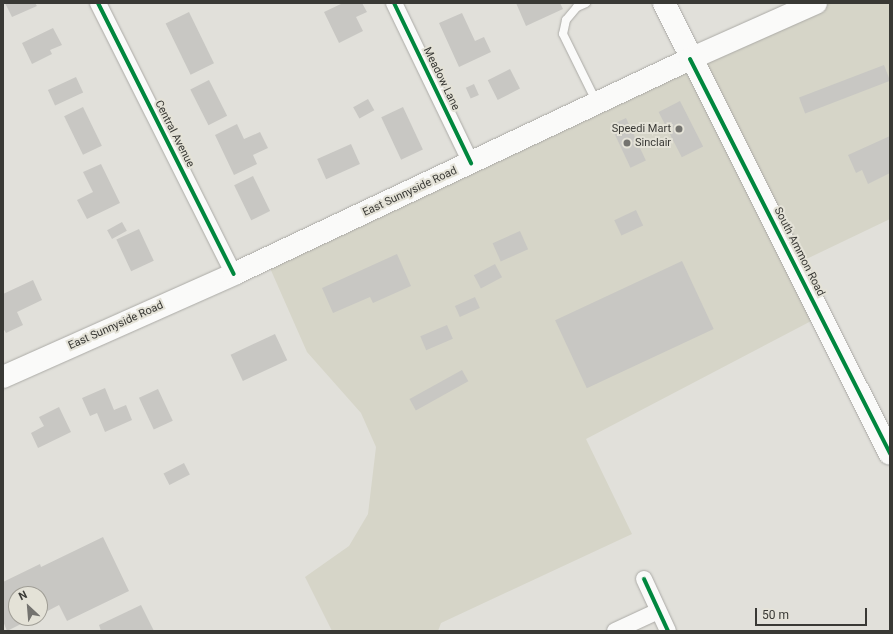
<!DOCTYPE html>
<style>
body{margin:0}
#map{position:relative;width:893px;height:634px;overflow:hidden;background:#e1e0da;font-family:Roboto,sans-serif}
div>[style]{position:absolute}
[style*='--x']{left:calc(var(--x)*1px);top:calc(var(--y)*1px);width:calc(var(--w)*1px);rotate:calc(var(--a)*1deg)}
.built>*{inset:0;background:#d6d5c8}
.building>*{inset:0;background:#c8c7c3;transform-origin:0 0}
.roads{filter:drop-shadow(0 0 1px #abaaa6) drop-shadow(0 0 1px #abaaa6)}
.lane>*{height:8px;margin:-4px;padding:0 4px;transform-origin:4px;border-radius:4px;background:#fafaf9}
.street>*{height:16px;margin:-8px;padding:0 8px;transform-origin:8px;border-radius:8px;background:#fafaf9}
.secondary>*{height:22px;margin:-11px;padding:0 11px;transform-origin:11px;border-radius:11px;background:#fafaf9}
.cycleway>*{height:4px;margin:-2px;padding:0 2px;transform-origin:2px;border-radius:2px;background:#00873e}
.dots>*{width:11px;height:11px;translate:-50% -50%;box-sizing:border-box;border:2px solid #e4e2d7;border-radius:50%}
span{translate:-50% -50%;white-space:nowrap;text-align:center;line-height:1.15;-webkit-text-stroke:4px #e4e2d7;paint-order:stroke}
.street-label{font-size:11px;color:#393935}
.poi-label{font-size:11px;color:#393935}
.right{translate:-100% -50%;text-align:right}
.left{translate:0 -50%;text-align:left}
.frame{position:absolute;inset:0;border:4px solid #393935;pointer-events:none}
.north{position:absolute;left:8px;top:586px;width:40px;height:40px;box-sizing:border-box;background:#e4e2d7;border:1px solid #a09e96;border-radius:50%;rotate:334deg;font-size:11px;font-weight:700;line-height:16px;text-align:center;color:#393935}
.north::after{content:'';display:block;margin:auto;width:14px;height:18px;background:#74736f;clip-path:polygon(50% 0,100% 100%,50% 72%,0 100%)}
.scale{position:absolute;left:755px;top:608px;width:112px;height:18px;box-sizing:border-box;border:2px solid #393935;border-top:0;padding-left:5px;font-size:12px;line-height:14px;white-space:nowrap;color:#393935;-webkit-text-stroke:3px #e4e2d7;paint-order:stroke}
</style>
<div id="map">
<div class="built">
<i style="clip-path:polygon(815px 3px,890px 3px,890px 219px,796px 264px,815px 319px,586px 439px,632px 534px,441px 623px,438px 631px,332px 631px,305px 577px,349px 546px,368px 514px,376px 447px,361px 413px,307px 352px,266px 259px)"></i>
</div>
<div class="building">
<i style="clip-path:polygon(5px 3px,35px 3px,37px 6px,12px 17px)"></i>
<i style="clip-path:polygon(343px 3px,362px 3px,367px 12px,356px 17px,363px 31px,339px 43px,324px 12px)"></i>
<i style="clip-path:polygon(516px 3px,560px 3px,563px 9px,526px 26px)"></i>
<i style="left:189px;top:12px;width:57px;height:26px;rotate:64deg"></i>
<i style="clip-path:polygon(462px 13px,475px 41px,484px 37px,491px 52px,459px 67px,439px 23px)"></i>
<i style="clip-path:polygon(53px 28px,62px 45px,50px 50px,52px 54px,32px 64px,22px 43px)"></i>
<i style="left:884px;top:65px;width:17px;height:91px;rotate:69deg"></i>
<i style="left:510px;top:69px;width:22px;height:25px;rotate:63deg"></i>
<i style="left:76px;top:77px;width:17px;height:31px;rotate:65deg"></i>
<i style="left:209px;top:80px;width:40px;height:21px;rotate:63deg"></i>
<i style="left:474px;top:84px;width:12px;height:9px;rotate:66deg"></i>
<i style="left:368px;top:99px;width:13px;height:17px;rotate:61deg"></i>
<i style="left:680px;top:101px;width:51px;height:24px;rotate:63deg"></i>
<i style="left:83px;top:107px;width:43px;height:21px;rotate:64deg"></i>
<i style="left:403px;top:107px;width:47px;height:24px;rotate:65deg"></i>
<i style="left:626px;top:118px;width:47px;height:17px;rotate:65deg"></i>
<i style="clip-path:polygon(237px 124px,244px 139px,260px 132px,268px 148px,253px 155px,257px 164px,234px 175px,215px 135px)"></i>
<i style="clip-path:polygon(890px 136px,890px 173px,868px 184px,862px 170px,856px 173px,848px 155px)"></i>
<i style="left:351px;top:144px;width:22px;height:37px;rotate:66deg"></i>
<i style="clip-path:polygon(101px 164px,120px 203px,87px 219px,77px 200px,93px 192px,83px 172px)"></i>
<i style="left:253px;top:176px;width:39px;height:21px;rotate:64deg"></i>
<i style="left:636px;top:210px;width:17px;height:24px;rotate:65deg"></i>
<i style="left:122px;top:222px;width:10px;height:17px;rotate:61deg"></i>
<i style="left:139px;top:229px;width:35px;height:25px;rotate:65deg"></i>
<i style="left:520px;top:231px;width:20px;height:30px;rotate:66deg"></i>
<i style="clip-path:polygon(397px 254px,411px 286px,373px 303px,370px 297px,333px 313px,322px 288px)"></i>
<i style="left:682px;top:261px;width:75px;height:140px;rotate:65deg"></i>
<i style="left:495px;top:264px;width:15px;height:24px;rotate:62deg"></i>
<i style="clip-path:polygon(33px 280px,42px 300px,17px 312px,23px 325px,6px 333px,3px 328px,3px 294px)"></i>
<i style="left:475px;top:297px;width:12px;height:22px;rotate:66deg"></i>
<i style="left:447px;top:325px;width:15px;height:29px;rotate:67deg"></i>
<i style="left:275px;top:334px;width:29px;height:49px;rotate:65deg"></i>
<i style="left:462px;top:370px;width:13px;height:60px;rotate:61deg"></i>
<i style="clip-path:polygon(105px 388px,114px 410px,126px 405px,132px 420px,105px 432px,97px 413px,90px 416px,82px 398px)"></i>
<i style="left:158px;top:389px;width:35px;height:21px;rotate:65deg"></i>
<i style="clip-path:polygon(59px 407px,71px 432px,38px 448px,31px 433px,44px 426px,39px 417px)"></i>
<i style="left:184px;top:463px;width:13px;height:23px;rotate:63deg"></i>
<i style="clip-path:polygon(103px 537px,129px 591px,67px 621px,59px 605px,40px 615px,40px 594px,16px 594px,16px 618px,33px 618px,7px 631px,3px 621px,3px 582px,40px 564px,41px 567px)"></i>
<i style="clip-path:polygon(141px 605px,154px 631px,101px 631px,99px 625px)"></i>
</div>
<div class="roads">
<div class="lane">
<i style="--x:586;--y:3;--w:10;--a:156"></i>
<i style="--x:577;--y:7;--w:17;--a:130"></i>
<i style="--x:566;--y:20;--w:14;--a:102"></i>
<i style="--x:563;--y:34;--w:77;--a:63.8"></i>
</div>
<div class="street">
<i style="--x:98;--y:3;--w:303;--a:63.4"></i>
<i style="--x:394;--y:3;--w:178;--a:64.3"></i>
<i style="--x:644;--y:579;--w:57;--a:65.2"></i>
<i style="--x:615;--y:631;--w:47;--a:-24.9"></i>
</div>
<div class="secondary">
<i style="--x:664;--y:3;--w:504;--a:63.38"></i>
<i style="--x:3;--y:377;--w:253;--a:-24"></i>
<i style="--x:234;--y:274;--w:504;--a:-25.24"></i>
<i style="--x:690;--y:59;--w:138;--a:-24"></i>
</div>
</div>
<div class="cycleway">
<i style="--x:98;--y:3;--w:303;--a:63.4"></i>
<i style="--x:394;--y:3;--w:178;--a:64.3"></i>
<i style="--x:690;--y:59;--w:443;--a:63.1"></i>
<i style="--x:644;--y:579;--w:57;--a:65.2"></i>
</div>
<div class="dots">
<i style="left:679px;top:129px;background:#74736f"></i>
<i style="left:627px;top:143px;background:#74736f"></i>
</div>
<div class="street-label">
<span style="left:441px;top:79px;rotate:64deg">Meadow Lane</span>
<span style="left:174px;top:134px;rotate:63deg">Central Avenue</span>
<span style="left:410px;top:192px;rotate:-25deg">East Sunnyside Road</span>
<span style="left:799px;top:252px;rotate:63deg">South Ammon Road</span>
<span style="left:116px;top:326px;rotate:-24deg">East Sunnyside Road</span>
</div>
<div class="poi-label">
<span class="right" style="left:671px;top:129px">Speedi Mart</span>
<span class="left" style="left:635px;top:143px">Sinclair</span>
</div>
<div class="frame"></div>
<div class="north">N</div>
<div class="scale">50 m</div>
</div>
